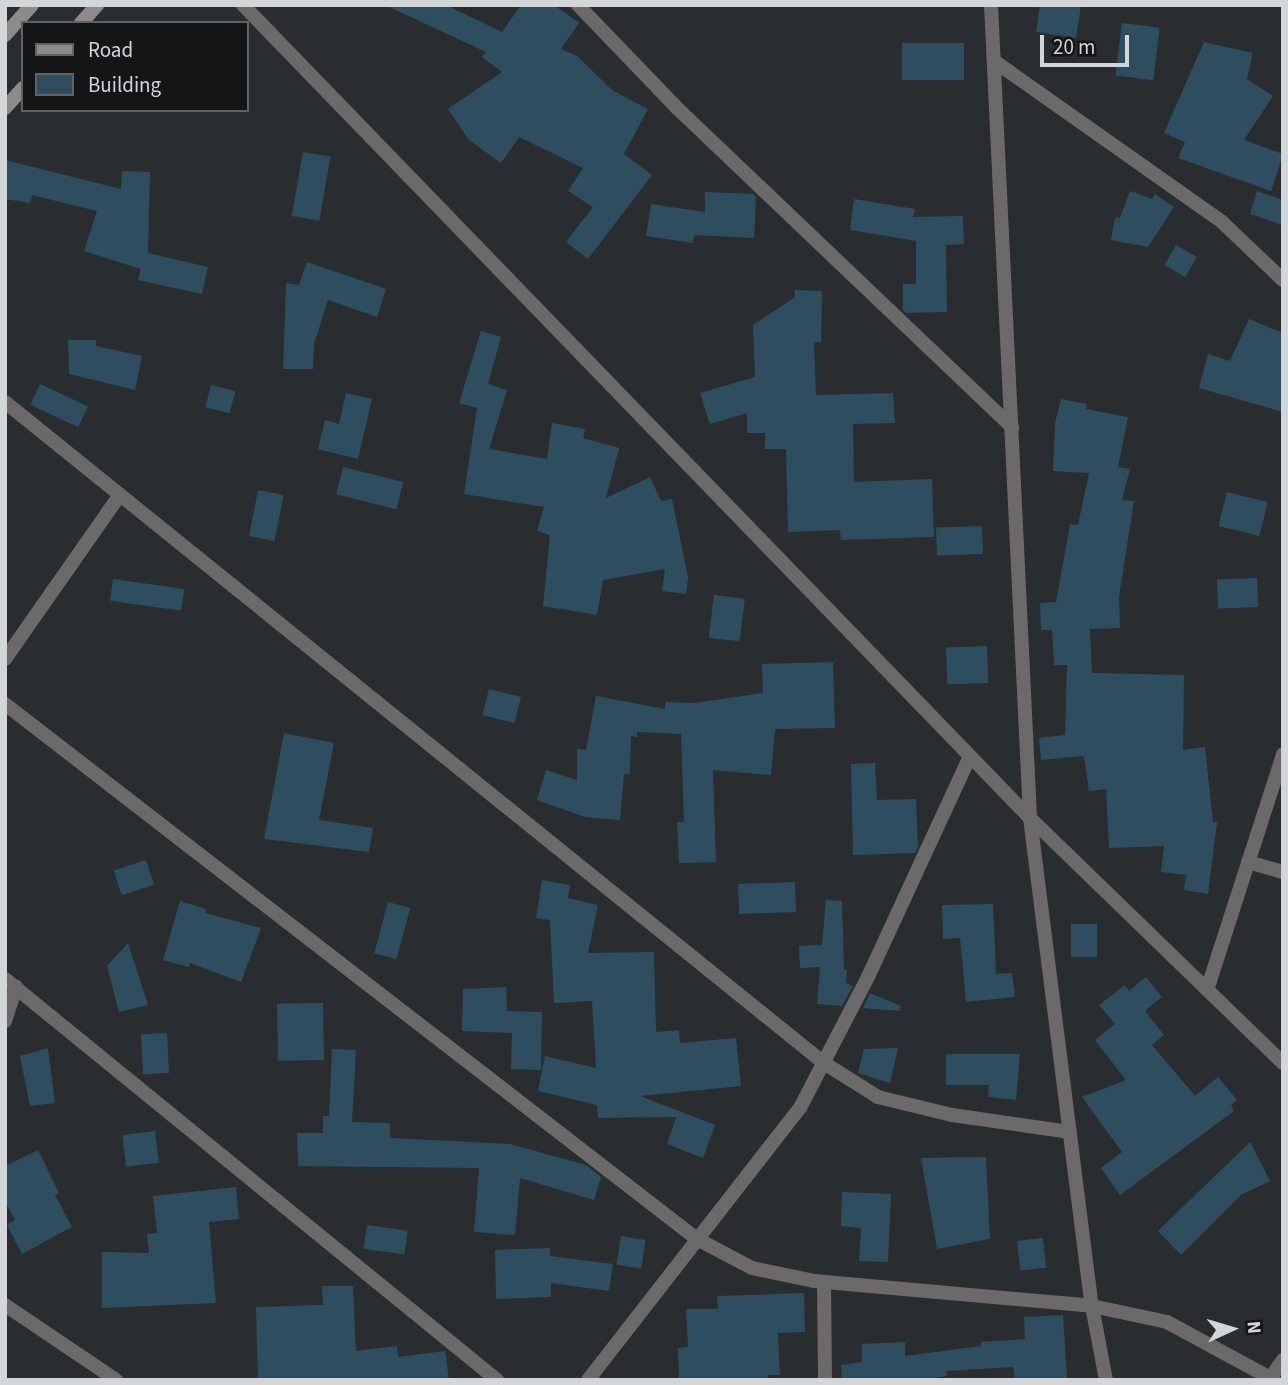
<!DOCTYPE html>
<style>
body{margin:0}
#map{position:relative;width:1288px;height:1385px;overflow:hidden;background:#292d30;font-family:"Source Sans 3",sans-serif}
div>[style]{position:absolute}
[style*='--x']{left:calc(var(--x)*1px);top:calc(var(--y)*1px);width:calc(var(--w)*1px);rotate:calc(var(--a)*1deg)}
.building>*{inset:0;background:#2e4e5f;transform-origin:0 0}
.minor>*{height:14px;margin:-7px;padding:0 7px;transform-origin:7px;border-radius:7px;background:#6b6969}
.tertiary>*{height:14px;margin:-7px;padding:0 7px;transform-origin:7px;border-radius:7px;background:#6b6969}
.secondary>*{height:14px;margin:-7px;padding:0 7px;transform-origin:7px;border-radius:7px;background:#8e8a8b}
span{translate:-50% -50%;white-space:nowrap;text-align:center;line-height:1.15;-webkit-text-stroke:5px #131516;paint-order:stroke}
.frame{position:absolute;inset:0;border:7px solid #d3d6d8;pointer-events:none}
.legend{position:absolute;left:21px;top:21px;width:228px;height:91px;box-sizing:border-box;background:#131516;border:2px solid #606264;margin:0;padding:9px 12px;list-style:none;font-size:21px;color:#d3d6d8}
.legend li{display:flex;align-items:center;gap:14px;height:35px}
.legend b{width:35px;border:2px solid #606264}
.north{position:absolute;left:1197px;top:1294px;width:70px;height:70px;-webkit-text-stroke:5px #131516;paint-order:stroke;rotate:86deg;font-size:19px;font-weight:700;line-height:28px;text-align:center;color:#d3d6d8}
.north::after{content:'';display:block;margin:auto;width:24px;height:32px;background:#d3d6d8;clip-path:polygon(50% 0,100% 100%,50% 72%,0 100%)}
.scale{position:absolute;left:1040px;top:35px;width:89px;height:32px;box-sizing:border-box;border:4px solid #d3d6d8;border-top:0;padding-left:9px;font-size:21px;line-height:24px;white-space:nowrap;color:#d3d6d8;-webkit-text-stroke:5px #131516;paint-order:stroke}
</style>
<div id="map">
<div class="building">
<i style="clip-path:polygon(385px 5px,446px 5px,502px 32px,521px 5px,554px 5px,579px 23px,561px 49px,577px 56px,612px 90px,648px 109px,624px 154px,652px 175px,588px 259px,566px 242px,593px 207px,568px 191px,583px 168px,519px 137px,501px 163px,469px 140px,448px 109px,502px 72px,482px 57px,486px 52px)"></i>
<i style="clip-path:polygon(1040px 5px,1081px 5px,1076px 38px,1036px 32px)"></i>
<i style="left:1122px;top:23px;width:38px;height:53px;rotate:7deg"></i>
<i style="clip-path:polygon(1204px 42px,1253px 53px,1247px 79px,1273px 96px,1244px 140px,1283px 154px,1271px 191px,1178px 158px,1185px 142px,1164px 133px)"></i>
<i style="left:964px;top:43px;width:37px;height:62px;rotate:90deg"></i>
<i style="left:303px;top:152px;width:28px;height:65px;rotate:10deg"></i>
<i style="clip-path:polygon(5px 160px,121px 189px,122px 171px,150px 172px,148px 253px,208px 267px,202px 294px,138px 280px,141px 269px,84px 251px,97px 211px,32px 195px,30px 203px,5px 199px)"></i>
<i style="clip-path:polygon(1130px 191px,1152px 199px,1155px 194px,1174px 207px,1148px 247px,1111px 240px,1115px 217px,1120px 218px)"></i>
<i style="clip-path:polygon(1257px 191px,1283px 200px,1283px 225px,1250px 214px)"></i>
<i style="clip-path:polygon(705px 192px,753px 194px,756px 197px,754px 238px,694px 235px,693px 243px,646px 236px,651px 204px,705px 212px)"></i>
<i style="clip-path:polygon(854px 199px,915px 209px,913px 217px,963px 216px,964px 244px,946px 245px,947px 312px,906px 313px,903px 310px,903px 284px,916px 284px,916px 241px,850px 230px)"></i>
<i style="left:1176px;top:245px;width:24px;height:23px;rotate:30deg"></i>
<i style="clip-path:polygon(307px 262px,386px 289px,377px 317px,328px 300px,314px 344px,313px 369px,283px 369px,286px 283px,299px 285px)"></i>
<i style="clip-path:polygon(795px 290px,822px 291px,821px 342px,814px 342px,816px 395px,893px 393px,895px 423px,853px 424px,854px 482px,932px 479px,934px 537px,841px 540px,840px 530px,788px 532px,786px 449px,765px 449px,765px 433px,747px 433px,747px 413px,710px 424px,700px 393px,755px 377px,753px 325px,794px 298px)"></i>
<i style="clip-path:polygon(1249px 319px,1283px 333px,1283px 412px,1199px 388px,1208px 354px,1230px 361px)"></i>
<i style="clip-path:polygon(481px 331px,501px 337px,488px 384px,507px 390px,489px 449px,547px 459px,552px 423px,585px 429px,583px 438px,619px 448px,606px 498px,650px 477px,661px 501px,672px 499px,688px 577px,686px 594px,662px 591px,665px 569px,603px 580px,597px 615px,543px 606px,550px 535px,537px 531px,544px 507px,464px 494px,477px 408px,459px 403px)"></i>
<i style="clip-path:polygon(68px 340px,96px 340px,96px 346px,142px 356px,135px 390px,69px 374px)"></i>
<i style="left:40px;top:384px;width:53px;height:23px;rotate:25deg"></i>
<i style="left:211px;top:385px;width:25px;height:23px;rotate:14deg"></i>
<i style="clip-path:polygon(346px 393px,372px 399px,358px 459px,318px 449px,325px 420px,339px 424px)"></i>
<i style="clip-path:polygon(1061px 399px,1087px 404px,1086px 409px,1128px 417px,1118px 467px,1130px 469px,1122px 500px,1134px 501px,1119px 597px,1120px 628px,1090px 629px,1092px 673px,1184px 675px,1183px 750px,1205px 747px,1213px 822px,1217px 822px,1208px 894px,1184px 890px,1186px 875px,1161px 872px,1164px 846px,1109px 848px,1106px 789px,1089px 791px,1084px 756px,1041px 760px,1039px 738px,1065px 735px,1067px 665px,1054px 665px,1052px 630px,1041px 630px,1040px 603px,1056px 602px,1070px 524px,1078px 525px,1089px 473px,1053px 471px,1055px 423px)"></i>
<i style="left:343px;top:467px;width:62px;height:28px;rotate:14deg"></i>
<i style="left:258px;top:490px;width:26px;height:47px;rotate:11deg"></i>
<i style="left:1227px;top:492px;width:42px;height:35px;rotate:14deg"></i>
<i style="left:982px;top:526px;width:28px;height:46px;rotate:88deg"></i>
<i style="left:1257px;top:578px;width:29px;height:40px;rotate:88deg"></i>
<i style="left:113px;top:579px;width:72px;height:22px;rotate:8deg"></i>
<i style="left:714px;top:595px;width:31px;height:43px;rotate:7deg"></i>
<i style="left:987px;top:646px;width:37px;height:41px;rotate:88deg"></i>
<i style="clip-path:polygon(833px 662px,835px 728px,775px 729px,771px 775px,713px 770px,716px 862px,679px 863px,677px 822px,684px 822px,681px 734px,637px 732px,637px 737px,631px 736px,630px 774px,624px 774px,620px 820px,585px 817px,537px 800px,546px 770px,577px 780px,577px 749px,586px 750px,596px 696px,665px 709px,665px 702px,694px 703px,763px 693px,762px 664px)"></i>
<i style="left:489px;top:689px;width:33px;height:27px;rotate:14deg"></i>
<i style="clip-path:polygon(284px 733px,334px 743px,319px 820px,373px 828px,369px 852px,264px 839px)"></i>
<i style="clip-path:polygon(875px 763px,877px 800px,916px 799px,918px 847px,915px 853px,853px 855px,851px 764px)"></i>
<i style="left:146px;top:860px;width:26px;height:34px;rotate:72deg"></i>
<i style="clip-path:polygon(542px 880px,570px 885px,568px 898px,598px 905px,588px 953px,654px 952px,656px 1032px,679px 1030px,680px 1043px,736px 1038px,741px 1086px,640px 1096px,715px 1125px,703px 1158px,667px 1144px,676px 1117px,598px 1118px,597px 1105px,538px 1091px,545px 1056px,596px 1068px,592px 1001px,554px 1003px,550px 920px,536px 918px)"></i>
<i style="left:795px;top:882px;width:30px;height:57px;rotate:88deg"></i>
<i style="clip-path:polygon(826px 900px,842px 901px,844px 969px,847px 970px,846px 983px,853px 986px,842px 1006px,817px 1004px,820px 967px,800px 968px,799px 946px,822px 945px)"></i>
<i style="clip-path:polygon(180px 901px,206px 909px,205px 913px,261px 928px,241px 982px,190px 963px,189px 967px,163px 960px)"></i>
<i style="left:388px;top:902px;width:23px;height:53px;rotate:15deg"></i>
<i style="clip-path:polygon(993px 904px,996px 974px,1012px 973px,1015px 997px,966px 1002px,960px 938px,943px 939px,942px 905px)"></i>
<i style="left:1071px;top:924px;width:26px;height:33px"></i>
<i style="clip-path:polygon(128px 943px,148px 1005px,119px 1012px,107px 966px)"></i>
<i style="clip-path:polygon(1146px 977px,1162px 997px,1145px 1011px,1164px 1035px,1152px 1045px,1195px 1096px,1218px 1077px,1237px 1100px,1231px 1105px,1234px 1111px,1120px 1195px,1101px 1168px,1122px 1152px,1082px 1097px,1126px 1080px,1095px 1040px,1115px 1024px,1099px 1005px,1125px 985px,1129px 991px)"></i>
<i style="clip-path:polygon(506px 987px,507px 1011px,542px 1012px,541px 1070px,511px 1069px,512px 1033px,462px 1031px,463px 989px)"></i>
<i style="clip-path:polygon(870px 993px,901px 1006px,900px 1011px,863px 1008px)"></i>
<i style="left:323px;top:1003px;width:57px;height:46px;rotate:89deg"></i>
<i style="left:167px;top:1033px;width:40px;height:26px;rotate:87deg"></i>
<i style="clip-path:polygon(48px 1048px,55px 1103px,30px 1106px,20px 1056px)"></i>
<i style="clip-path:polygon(898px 1048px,890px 1083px,858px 1073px,864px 1049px)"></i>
<i style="clip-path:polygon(332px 1049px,356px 1050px,352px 1122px,390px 1123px,390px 1138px,510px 1144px,586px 1165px,601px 1177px,594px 1200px,520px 1178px,515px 1235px,474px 1232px,479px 1168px,298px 1166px,297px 1133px,323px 1133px,323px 1116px,329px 1116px)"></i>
<i style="clip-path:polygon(946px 1054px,1020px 1054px,1016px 1100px,988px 1097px,989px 1085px,946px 1085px)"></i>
<i style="left:155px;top:1131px;width:32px;height:33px;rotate:83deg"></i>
<i style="clip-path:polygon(1250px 1142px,1270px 1181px,1241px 1195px,1181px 1255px,1158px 1231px)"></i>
<i style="clip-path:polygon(38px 1150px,59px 1193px,55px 1195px,72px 1227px,22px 1254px,7px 1225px,15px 1220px,5px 1201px,5px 1166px)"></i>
<i style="clip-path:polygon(986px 1157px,990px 1239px,937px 1249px,921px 1158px)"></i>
<i style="clip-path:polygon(236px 1187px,239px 1219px,209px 1222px,216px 1303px,102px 1308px,102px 1252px,149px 1253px,147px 1234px,157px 1233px,153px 1196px)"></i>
<i style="clip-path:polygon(842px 1192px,891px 1194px,888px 1262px,859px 1261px,861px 1228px,841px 1226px)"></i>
<i style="left:367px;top:1225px;width:41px;height:24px;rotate:8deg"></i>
<i style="left:621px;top:1236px;width:25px;height:29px;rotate:9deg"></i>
<i style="left:1043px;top:1238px;width:30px;height:26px;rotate:84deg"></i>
<i style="clip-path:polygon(550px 1248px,550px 1256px,613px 1264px,609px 1291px,551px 1283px,551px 1297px,496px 1299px,495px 1250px)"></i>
<i style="clip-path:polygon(322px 1286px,353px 1286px,356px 1351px,397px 1346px,398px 1357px,445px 1351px,449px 1380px,258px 1380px,256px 1307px,323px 1305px)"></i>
<i style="clip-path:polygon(804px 1293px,805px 1332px,778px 1333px,780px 1375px,768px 1375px,769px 1380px,679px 1380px,678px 1348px,688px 1347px,686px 1309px,718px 1309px,717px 1296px)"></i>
<i style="clip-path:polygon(1063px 1315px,1067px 1380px,1015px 1380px,1013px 1367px,946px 1371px,947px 1376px,918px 1380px,842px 1380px,841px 1365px,862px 1362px,862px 1344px,905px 1342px,905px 1356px,981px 1346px,981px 1342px,1025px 1339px,1024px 1317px)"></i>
</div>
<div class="minor">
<i style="--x:578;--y:5;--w:143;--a:46.1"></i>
<i style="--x:677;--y:108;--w:463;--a:43.6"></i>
<i style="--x:991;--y:5;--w:814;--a:87.25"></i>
<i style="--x:1030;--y:818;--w:492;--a:82.8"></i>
<i style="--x:1092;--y:1306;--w:75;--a:79.3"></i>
<i style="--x:994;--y:61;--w:279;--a:35.2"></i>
<i style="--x:1222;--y:222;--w:84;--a:43.6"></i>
<i style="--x:5;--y:402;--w:1052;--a:38.91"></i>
<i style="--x:824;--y:1063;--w:64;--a:32.2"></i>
<i style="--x:878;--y:1097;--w:76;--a:13.7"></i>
<i style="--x:952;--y:1115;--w:119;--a:8.2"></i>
<i style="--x:5;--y:659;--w:199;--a:-55"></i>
<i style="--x:5;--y:704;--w:875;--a:37.71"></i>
<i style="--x:697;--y:1239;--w:62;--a:27.8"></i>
<i style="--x:752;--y:1268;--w:63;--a:11.8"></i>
<i style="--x:814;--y:1281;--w:279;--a:5.1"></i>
<i style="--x:1092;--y:1306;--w:77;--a:12"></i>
<i style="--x:1167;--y:1322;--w:122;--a:28.5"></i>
<i style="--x:1248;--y:862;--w:36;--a:16"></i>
<i style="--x:5;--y:979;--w:635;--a:39.18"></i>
<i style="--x:1207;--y:990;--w:248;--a:-72.1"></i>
<i style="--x:5;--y:1021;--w:36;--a:-72"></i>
<i style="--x:824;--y:1282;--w:98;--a:89.4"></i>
<i style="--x:5;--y:1305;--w:134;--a:34"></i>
<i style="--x:1271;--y:1377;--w:21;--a:-55"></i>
<i style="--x:588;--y:1380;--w:345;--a:-52.1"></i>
<i style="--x:800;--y:1108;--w:148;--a:-62.6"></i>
<i style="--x:868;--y:977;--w:243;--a:-65.2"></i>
</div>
<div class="tertiary">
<i style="--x:243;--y:5;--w:1132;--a:45.93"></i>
<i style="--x:1030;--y:818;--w:352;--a:44.1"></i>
</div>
<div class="secondary">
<i style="--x:81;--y:23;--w:24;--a:-48"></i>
<i style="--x:5;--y:35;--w:40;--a:-48"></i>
<i style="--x:5;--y:108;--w:27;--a:-48"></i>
</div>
<div class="frame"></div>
<ul class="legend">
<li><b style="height:9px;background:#8e8a8b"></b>Road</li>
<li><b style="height:19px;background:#2e4e5f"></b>Building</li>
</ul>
<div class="north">N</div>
<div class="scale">20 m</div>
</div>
